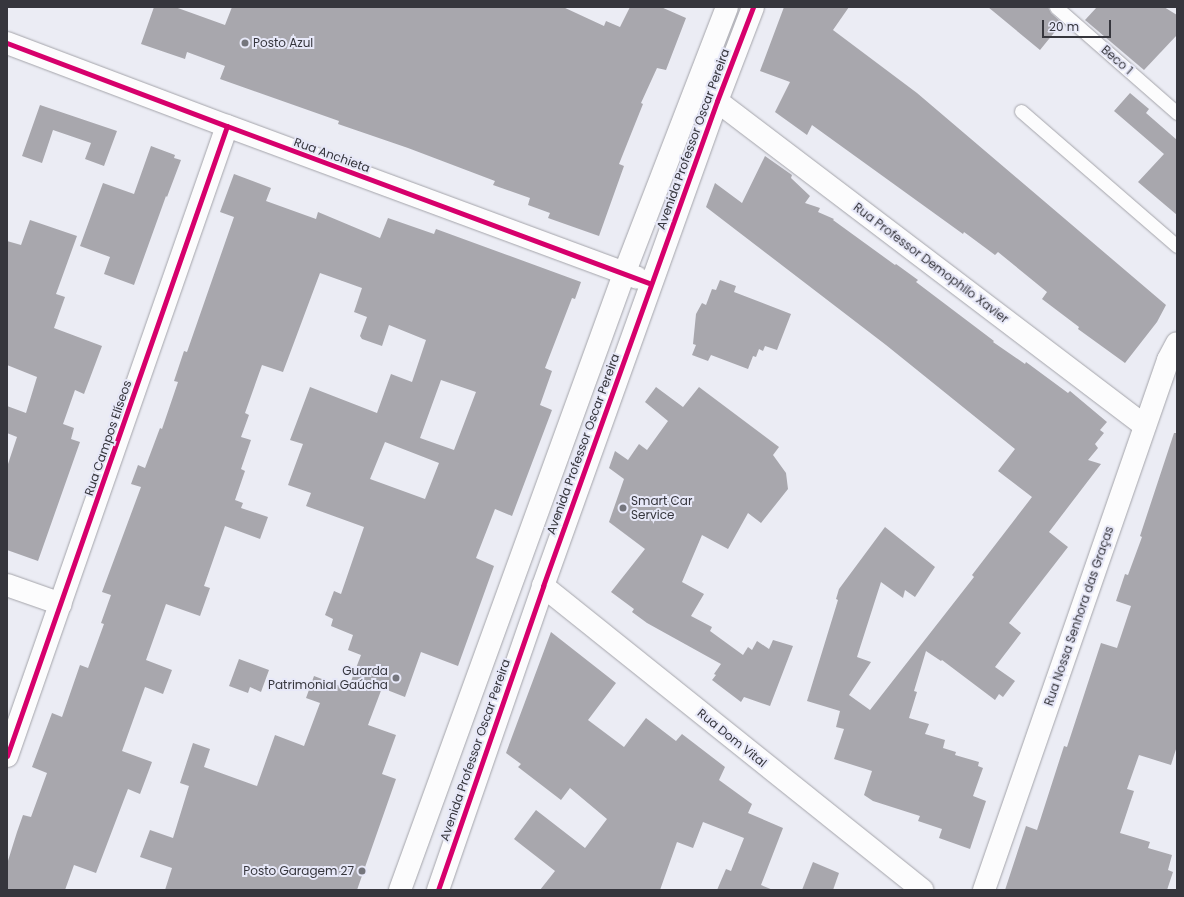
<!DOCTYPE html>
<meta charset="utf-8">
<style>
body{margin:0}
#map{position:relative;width:1184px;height:897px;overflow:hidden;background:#ebecf4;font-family:Poppins,sans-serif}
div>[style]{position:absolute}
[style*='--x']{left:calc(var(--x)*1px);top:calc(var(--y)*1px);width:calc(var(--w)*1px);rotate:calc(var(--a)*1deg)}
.building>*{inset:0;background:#a8a7ad}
.roads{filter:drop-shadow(0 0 1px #a4a4aa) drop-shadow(0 0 1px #a4a4aa)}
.lane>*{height:13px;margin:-6.5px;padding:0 6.5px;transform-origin:6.5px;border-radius:6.5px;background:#fcfcfd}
.street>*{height:22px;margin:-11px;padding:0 11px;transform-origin:11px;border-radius:11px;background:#fcfcfd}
.secondary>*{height:22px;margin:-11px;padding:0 11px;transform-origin:11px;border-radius:11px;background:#fcfcfd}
.cycleway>*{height:5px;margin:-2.5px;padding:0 2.5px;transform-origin:2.5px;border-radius:2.5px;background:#d6006c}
.dots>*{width:11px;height:11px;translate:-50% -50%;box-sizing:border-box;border:2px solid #e7e8f8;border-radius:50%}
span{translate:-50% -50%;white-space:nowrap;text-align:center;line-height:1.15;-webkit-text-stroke:4px #e7e8f8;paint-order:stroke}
.poi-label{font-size:12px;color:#36363d}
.left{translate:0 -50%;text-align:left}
.right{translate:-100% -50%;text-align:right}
.street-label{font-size:12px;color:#36363d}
.frame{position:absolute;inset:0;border:8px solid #36363d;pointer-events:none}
.scale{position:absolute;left:1042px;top:20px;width:69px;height:18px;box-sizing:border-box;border:2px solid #36363d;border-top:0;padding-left:5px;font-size:12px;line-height:14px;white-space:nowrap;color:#36363d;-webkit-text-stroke:3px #e7e8f8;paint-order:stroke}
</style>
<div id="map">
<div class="building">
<i style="clip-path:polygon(154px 7px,175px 7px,225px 25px,232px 7px,563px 7px,604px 26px,606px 21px,620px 27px,630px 7px,661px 7px,686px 18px,666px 70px,657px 68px,641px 103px,643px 104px,619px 164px,624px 166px,599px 236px,548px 218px,550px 213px,528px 205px,530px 198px,493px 185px,495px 181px,408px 148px,338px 124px,339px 121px,220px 79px,225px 66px,187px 52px,185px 59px,141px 44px)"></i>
<i style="clip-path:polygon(784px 7px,849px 7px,833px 30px,917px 93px,1166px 305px,1157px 322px,1125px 363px,1078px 329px,1079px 327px,1042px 299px,1047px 292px,998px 252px,995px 255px,964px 232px,963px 234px,812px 125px,807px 135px,775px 112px,790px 82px,760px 71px)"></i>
<i style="clip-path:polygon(988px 7px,1048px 7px,1051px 13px,1062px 23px,1040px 50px)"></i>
<i style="clip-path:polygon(1097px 7px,1164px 7px,1177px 15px,1177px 35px,1144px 70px,1085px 20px)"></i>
<i style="clip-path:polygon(1130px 93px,1149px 109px,1146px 113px,1177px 140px,1177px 215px,1138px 182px,1164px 154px,1114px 111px)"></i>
<i style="clip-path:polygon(40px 105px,117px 131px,104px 166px,85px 159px,91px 143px,53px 130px,42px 163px,22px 156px)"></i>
<i style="clip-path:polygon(151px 146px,175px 155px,174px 158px,181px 160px,167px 197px,166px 196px,134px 285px,104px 274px,110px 257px,80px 246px,103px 183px,134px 194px)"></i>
<i style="clip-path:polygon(765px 156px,792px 175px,791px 178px,810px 196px,805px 203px,820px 208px,818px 212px,834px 219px,833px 220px,895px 265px,896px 264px,918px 280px,916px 282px,994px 341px,993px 342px,1025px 364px,1026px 362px,1068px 393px,1070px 391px,1107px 422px,1100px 430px,1104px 433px,1095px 444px,1098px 448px,1088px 460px,1101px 464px,1049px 532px,1068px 547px,1009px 623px,1021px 633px,995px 667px,1015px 681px,1003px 697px,999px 694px,995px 700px,942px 660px,941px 661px,926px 651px,914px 691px,917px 692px,909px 718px,929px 724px,925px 734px,945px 740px,943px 748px,956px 752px,955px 755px,979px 762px,978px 766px,983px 768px,973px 796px,986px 801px,970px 849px,939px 838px,942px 829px,918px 821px,920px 816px,873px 801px,864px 795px,872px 771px,834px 759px,844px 729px,836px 727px,840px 711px,807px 701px,838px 600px,836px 599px,839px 589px,885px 527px,935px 567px,915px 597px,905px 590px,903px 598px,881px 582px,857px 657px,871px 662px,849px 695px,870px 710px,974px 577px,972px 575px,1032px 497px,998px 471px,1015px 449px,886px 345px,706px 207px,715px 183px,742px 203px)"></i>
<i style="clip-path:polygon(evenodd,234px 174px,271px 188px,266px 201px,316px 219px,318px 212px,380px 238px,388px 218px,434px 234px,436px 229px,581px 282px,575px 299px,572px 298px,545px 368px,552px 371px,540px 405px,552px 410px,512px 516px,495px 509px,476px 558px,494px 566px,458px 666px,421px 652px,405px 697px,382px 688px,368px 725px,396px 735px,382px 774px,396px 779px,357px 890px,165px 890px,172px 868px,140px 857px,150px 830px,173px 838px,189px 786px,180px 783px,193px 743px,210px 749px,204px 767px,257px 786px,275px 735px,304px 746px,320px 703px,306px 698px,314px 676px,348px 689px,361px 655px,348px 650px,353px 635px,331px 626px,333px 619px,325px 615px,334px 591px,341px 594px,364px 527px,306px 506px,311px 493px,288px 485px,303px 444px,290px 440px,310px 387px,377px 413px,391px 374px,412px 382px,426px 340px,389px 325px,382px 346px,362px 339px,360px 336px,367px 317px,354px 312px,362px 288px,320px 273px,283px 372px,262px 365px,245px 413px,249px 415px,241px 437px,251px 440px,241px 469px,245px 471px,235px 500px,243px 503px,241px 508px,268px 517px,260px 539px,225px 526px,204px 586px,210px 588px,200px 616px,166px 604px,146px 660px,172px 670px,163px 694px,145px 687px,122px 751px,152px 762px,140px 794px,128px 789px,96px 873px,74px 865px,65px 890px,7px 890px,7px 864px,17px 832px,23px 815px,31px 817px,47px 773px,32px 767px,52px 713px,62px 717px,80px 665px,88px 668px,104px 624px,101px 623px,111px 595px,102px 592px,141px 487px,131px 484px,138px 465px,145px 468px,160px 428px,162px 429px,178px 382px,174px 381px,184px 351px,187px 352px,234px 217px,220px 212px,234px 174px,441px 380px,476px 392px,454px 450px,420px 438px,441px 380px,234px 174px,385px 442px,439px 463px,425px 499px,370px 479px,385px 442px)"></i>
<i style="clip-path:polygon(30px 220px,77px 236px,56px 294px,65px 297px,54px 328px,102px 346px,84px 394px,75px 390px,63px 424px,74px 428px,71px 439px,80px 442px,38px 561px,7px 550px,7px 467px,17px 437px,7px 433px,7px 406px,26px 413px,37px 377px,7px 365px,7px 241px,21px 245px)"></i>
<i style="clip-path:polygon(720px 280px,736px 286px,734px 292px,791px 314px,777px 350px,765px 346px,763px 351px,759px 349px,756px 357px,753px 356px,748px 369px,711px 355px,708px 361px,692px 355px,696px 345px,693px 344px,696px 314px,702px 303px,706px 305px,712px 289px,716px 290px)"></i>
<i style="clip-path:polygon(656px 387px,683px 407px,699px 387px,779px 447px,773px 455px,786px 473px,788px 489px,761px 523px,748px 513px,728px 549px,702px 535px,682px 582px,704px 594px,691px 616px,712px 627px,710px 631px,743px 655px,748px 647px,752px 650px,757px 641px,769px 649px,773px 640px,793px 646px,770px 706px,744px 697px,741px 702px,712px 680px,716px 675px,714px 674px,721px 664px,647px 623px,632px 612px,634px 609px,611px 592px,645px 549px,609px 522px,624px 479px,609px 468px,615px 451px,628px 460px,639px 444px,647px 450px,668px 421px,645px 402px)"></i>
<i style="clip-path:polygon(1174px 433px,1177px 433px,1177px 746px,1171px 765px,1139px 755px,1127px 789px,1134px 791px,1120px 833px,1150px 842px,1148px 848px,1172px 855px,1168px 870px,1173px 872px,1167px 890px,1005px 890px,1026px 826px,1037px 830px,1064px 746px,1067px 747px,1101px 643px,1117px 648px,1131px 606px,1116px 601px,1125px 574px,1128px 575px,1142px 537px,1140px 536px)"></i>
<i style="clip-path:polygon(551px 632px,616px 683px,588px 720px,624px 747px,646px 718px,676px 741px,682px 734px,725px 767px,719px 780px,752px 804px,748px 813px,783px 828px,761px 885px,773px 890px,717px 890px,726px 869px,731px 871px,744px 838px,703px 822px,693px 848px,677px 842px,660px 890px,540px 890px,555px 871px,514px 839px,536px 810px,585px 848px,607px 819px,570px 788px,561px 800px,518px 767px,521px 764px,506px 753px)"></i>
<i style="clip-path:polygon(239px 659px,269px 670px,261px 692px,250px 687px,248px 693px,229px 686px)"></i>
<i style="clip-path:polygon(813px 862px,839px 873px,833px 890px,802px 890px)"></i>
</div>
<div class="roads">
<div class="lane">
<i style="--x:1056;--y:7;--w:161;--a:41.2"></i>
<i style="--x:1021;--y:111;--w:206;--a:40.9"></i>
</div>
<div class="street">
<i style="--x:717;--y:101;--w:537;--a:37.21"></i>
<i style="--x:7;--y:585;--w:57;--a:19.4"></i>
<i style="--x:543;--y:586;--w:486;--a:38.7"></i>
<i style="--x:7;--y:756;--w:667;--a:-70.75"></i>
<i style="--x:984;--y:890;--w:561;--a:-70.85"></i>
<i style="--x:1168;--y:360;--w:19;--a:-62"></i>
</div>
<div class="secondary">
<i style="--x:7;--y:43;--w:235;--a:20.7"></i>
<i style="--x:227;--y:126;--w:437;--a:20.3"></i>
<i style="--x:400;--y:890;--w:655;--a:-70.02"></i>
<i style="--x:624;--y:274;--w:286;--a:-68.9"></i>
<i style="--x:438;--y:890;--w:322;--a:-70.9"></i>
<i style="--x:543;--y:586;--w:515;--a:-70.26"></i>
<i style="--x:717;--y:101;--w:101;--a:-69"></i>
</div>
</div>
<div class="cycleway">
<i style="--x:7;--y:43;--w:235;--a:20.7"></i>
<i style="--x:227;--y:126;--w:452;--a:20.4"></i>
<i style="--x:7;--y:756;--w:667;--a:-70.75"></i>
<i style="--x:438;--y:890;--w:322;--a:-70.9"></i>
<i style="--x:543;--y:586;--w:515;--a:-70.26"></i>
<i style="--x:717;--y:101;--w:101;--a:-69"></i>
</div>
<div class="dots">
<i style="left:245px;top:43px;background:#75767d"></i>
<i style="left:623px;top:508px;background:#75767d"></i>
<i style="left:396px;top:678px;background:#75767d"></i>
<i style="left:362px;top:871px;background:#75767d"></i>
</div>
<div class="poi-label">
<span class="left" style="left:253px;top:43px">Posto Azul</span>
<span class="left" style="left:631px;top:508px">Smart Car<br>Service</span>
<span class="right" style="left:388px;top:678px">Guarda<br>Patrimonial Gaúcha</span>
<span class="right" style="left:354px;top:871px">Posto Garagem 27</span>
</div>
<div class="street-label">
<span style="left:1117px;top:60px;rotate:41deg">Beco 1</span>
<span style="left:693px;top:139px;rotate:-70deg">Avenida Professor Oscar Pereira</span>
<span style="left:332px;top:155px;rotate:20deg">Rua Anchieta</span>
<span style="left:931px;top:263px;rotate:37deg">Rua Professor Demophilo Xavier</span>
<span style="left:108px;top:438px;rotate:-71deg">Rua Campos Elíseos</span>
<span style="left:583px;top:444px;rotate:-70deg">Avenida Professor Oscar Pereira</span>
<span style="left:1079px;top:616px;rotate:-71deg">Rua Nossa Senhora das Graças</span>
<span style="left:732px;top:738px;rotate:39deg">Rua Dom Vital</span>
<span style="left:475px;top:750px;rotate:-71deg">Avenida Professor Oscar Pereira</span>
</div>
<div class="frame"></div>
<div class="scale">20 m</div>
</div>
